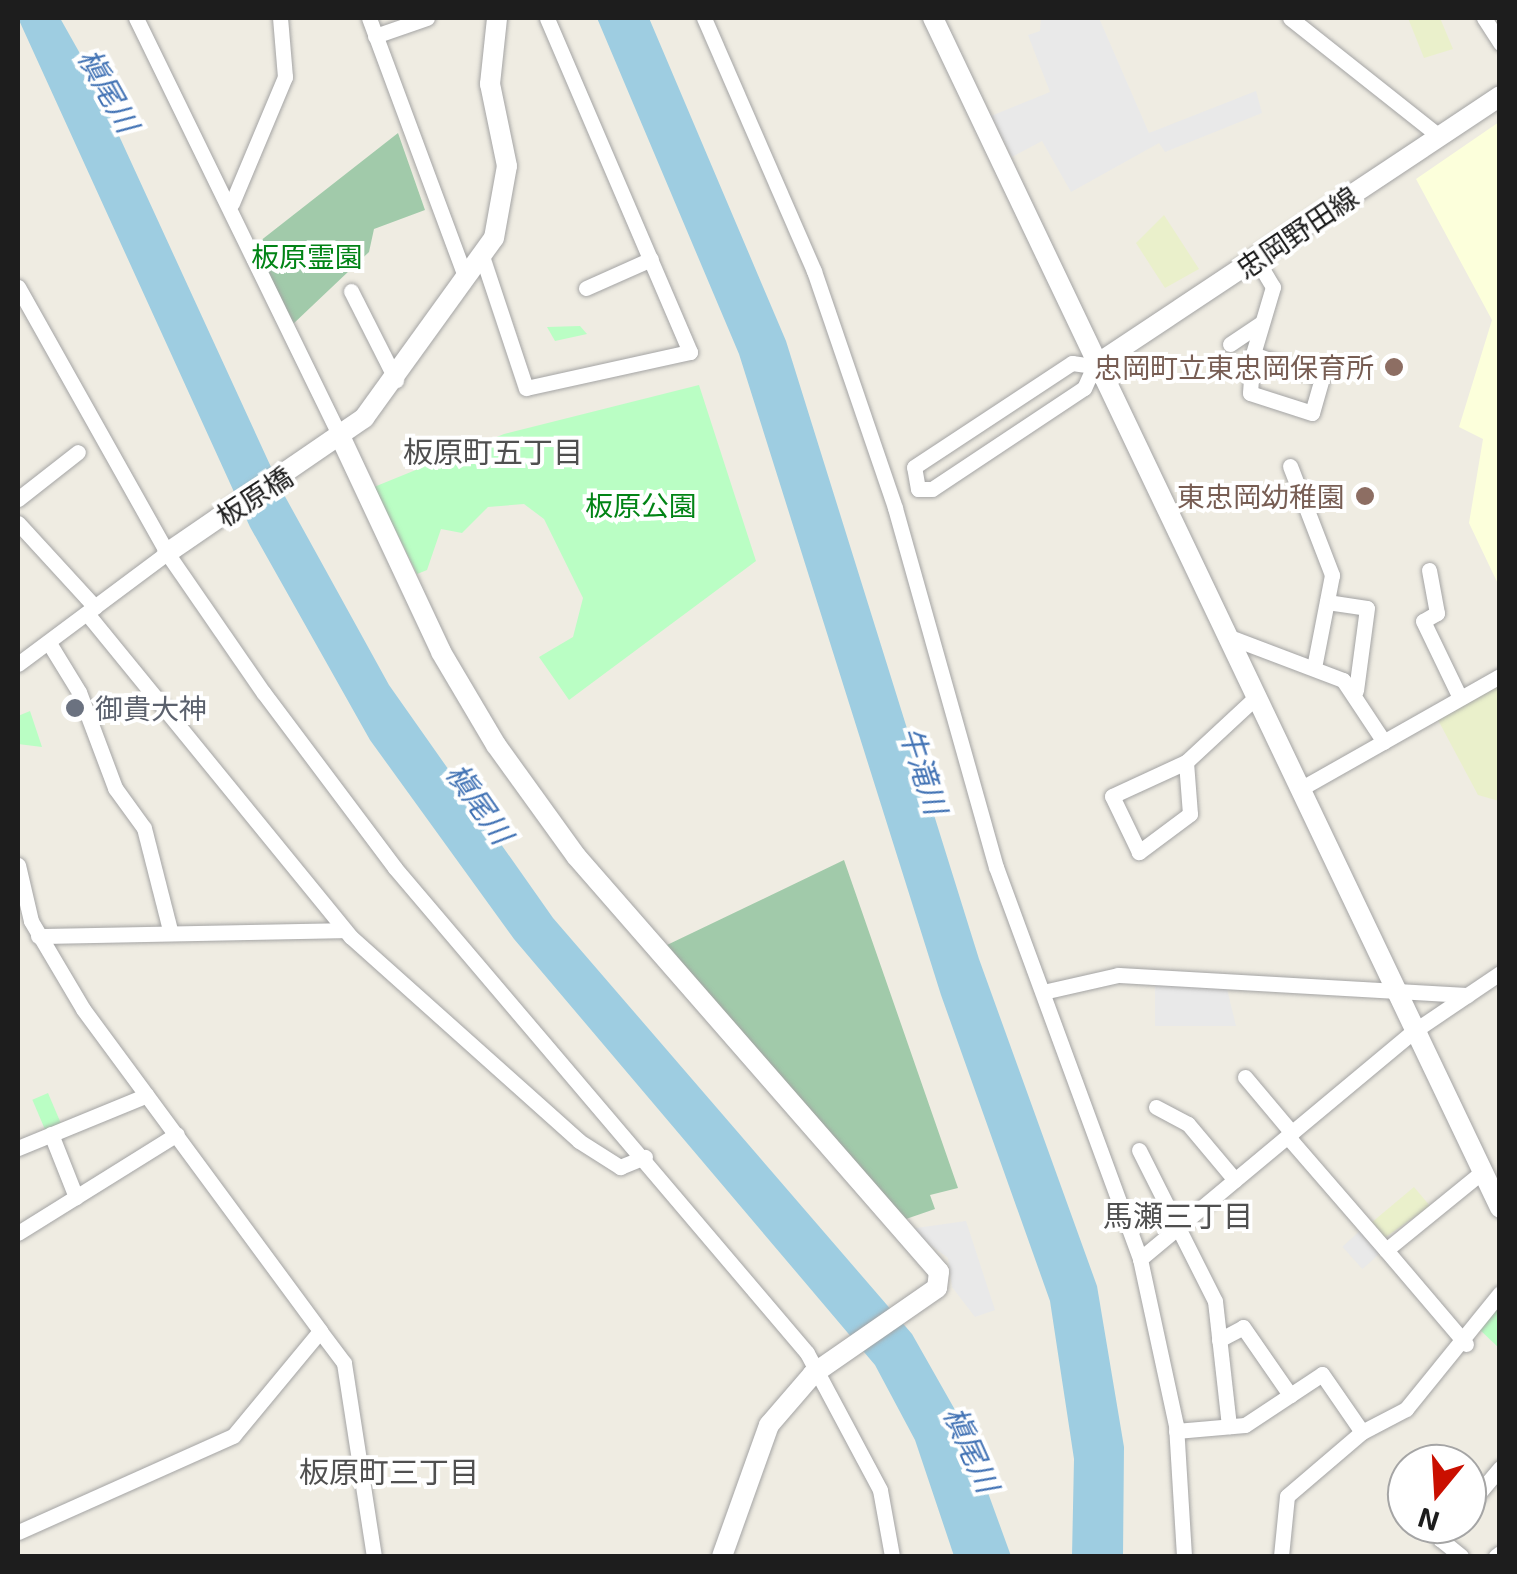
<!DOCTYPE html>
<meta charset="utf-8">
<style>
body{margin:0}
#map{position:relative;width:1517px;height:1574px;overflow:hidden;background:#efece2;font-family:"Exo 2","Noto Sans JP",sans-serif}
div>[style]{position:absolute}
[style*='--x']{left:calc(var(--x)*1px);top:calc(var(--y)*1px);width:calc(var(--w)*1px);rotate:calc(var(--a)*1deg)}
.education>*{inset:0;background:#fcffdb}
.farmland>*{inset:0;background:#eaf0cb}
.cemetery>*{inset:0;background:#a1caaa}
.park>*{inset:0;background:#bafec4;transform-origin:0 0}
.parking>*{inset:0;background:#e9e9e9;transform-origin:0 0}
.water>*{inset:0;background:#9ecde1}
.roads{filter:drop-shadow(0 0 2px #a4a4a4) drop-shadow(0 0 2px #a4a4a4)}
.minor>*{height:15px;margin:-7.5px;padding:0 7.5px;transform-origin:7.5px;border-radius:7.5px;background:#fff}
.tertiary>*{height:20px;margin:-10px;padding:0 10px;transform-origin:10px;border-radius:10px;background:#fff}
.dots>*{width:28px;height:28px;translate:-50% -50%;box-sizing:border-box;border:5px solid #fff;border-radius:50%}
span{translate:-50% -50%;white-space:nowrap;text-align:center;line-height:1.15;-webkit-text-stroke:8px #fff;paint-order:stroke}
.street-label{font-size:28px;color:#1d1d1d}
.park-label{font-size:28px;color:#028416}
.education-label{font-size:28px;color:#785e54}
.right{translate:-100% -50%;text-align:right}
.worship-label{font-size:28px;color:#5b616d}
.left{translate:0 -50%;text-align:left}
.water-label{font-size:30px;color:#4172b4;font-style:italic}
.neighbourhood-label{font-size:30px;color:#505050}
.frame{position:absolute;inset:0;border:20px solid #1d1d1d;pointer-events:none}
.north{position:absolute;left:1387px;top:1444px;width:100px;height:100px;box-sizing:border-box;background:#fff;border:2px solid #a5a5a5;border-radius:50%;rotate:198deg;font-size:28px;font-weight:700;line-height:40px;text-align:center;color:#1d1d1d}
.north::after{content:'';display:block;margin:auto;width:35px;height:45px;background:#ca0f00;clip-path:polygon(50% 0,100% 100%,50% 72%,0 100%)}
</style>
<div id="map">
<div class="education">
<i style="clip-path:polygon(1499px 122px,1499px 586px,1469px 523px,1483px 439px,1459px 427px,1492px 320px,1416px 179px)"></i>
</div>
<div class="farmland">
<i style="clip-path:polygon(1408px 18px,1440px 18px,1453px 49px,1424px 58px)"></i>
<i style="clip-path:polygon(1164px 215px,1199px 269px,1165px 288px,1136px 243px)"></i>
<i style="clip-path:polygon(1499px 683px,1499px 801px,1478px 795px,1437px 718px)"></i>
<i style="clip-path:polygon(1414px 1187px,1430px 1206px,1383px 1239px,1371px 1223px)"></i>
</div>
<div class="cemetery">
<i style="clip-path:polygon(398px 133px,425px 210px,374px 229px,369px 252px,292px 325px,255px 245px)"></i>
<i style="clip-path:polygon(844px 860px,958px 1188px,930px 1195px,935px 1209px,906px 1219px,667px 945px)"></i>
</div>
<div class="park">
<i style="clip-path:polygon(580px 326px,587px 334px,555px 341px,547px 327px)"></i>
<i style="clip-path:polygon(699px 385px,756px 561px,569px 700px,539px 657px,573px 637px,583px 598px,544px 519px,524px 504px,488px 507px,462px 533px,441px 529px,427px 570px,417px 574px,374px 487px,504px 434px)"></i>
<i style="clip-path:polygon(30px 711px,42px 747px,18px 744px,18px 716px)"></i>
<i style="left:48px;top:1093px;width:34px;height:17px;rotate:67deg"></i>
<i style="clip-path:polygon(1499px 1303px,1499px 1348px,1479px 1329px)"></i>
</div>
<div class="parking">
<i style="clip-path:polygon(1041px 18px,1099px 18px,1149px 133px,1256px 91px,1262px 113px,1165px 152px,1159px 143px,1071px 192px,1042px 141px,1012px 157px,991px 116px,1050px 92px,1028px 35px,1040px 31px)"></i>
<i style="clip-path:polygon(1155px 981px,1226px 985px,1236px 1026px,1155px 1026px)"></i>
<i style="clip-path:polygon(966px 1221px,995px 1310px,975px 1317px,952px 1287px,948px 1258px,909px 1229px)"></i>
<i style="left:1361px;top:1230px;width:30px;height:25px;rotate:48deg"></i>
</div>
<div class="water">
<i style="clip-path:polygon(18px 18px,60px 18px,87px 66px,282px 491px,389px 685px,553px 918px,912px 1334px,963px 1424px,1011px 1556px,954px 1556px,915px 1440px,875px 1365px,514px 939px,370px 740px,250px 527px)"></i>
<i style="clip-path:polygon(597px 18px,649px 18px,786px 341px,979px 959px,1097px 1286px,1124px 1447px,1123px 1556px,1072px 1556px,1074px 1459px,1050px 1301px,941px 995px,739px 354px)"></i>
</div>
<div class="roads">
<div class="minor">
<i style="--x:136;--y:18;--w:465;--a:64"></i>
<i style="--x:369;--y:18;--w:278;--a:69.6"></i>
<i style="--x:704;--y:18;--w:276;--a:66.5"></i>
<i style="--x:814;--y:271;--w:250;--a:71.1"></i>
<i style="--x:895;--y:508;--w:373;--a:74.3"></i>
<i style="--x:996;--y:867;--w:418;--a:69.8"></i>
<i style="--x:1140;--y:1259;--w:170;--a:77.8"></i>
<i style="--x:1176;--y:1425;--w:131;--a:86.5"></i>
<i style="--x:1290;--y:18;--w:191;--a:38.4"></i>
<i style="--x:1484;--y:18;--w:30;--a:57"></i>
<i style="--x:375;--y:36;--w:55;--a:-19.1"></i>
<i style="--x:232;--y:203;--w:137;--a:-67.2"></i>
<i style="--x:285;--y:77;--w:59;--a:-94.8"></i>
<i style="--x:482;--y:256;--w:139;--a:71.6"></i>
<i style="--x:526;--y:388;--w:168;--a:-12.4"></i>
<i style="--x:690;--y:352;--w:363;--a:-113.2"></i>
<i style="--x:18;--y:287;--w:305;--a:60.7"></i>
<i style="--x:167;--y:553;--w:169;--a:55.4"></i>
<i style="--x:263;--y:692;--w:220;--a:53.1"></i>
<i style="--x:395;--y:868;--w:636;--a:49.65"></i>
<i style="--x:807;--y:1353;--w:155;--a:61.9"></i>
<i style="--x:880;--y:1490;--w:67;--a:79.7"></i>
<i style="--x:586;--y:288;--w:71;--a:-24"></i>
<i style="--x:351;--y:291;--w:100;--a:63.2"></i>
<i style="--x:1230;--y:344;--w:36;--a:-34"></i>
<i style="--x:1253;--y:354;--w:73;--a:19.2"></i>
<i style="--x:1322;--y:378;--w:36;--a:106"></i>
<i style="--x:1312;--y:413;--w:65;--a:-162.1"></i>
<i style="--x:1250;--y:393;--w:39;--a:-86"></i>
<i style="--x:1253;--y:354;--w:70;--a:-73.4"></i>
<i style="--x:1273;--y:287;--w:33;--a:-121"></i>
<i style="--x:1072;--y:363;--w:22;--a:8"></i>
<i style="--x:1094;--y:366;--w:24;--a:114"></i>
<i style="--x:1084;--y:388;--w:182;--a:146.4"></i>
<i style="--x:932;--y:489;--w:14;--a:180"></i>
<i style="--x:918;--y:489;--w:22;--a:-100"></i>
<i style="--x:914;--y:467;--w:189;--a:-33.4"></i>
<i style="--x:1290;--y:466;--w:117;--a:68.9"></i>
<i style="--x:1332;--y:575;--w:95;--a:101"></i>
<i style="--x:18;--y:499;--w:76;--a:-38.1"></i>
<i style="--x:18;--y:523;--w:114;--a:47.5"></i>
<i style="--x:1429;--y:570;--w:44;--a:79.5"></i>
<i style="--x:1437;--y:613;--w:16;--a:150"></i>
<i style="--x:1423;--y:621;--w:85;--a:64.3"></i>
<i style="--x:1327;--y:602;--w:40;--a:8.5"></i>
<i style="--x:1367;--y:608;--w:83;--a:97.6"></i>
<i style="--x:89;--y:616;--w:414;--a:50.8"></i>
<i style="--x:351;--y:937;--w:306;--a:41.8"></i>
<i style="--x:579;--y:1141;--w:49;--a:32.4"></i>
<i style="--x:620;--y:1167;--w:27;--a:-22"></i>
<i style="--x:1227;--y:636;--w:124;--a:20.8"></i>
<i style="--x:1343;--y:680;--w:74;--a:56.5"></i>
<i style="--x:49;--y:643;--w:57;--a:58.5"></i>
<i style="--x:79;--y:692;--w:103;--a:69.4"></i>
<i style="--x:115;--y:788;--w:49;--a:54.1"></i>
<i style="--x:144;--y:828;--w:105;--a:75.7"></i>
<i style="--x:18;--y:664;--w:186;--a:-36.7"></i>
<i style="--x:1186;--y:762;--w:52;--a:85.6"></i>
<i style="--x:1190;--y:814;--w:64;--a:143.3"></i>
<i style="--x:1139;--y:852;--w:62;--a:-115.7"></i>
<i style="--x:1112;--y:796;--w:81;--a:-24.7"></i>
<i style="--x:1186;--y:762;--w:96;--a:-42.9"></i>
<i style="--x:1300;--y:789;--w:230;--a:-29.5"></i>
<i style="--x:18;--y:865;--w:57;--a:76.9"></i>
<i style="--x:31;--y:921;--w:102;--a:59.4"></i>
<i style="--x:83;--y:1009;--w:400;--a:53.6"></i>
<i style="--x:320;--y:1331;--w:136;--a:129.6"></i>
<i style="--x:233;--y:1436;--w:235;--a:155.9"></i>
<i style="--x:38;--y:936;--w:306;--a:-1.1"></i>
<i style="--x:1043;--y:992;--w:77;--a:-12.8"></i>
<i style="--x:1118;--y:975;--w:350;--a:3.3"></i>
<i style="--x:1245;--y:1077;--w:73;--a:50"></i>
<i style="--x:1156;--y:1107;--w:36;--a:28"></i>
<i style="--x:1188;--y:1124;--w:73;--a:50"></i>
<i style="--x:51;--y:1134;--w:68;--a:68.4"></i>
<i style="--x:1288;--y:1137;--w:150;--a:49.1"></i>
<i style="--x:18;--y:1148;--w:139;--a:-22.3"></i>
<i style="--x:1139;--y:1150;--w:169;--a:63.3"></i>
<i style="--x:1215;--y:1301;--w:126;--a:83.6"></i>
<i style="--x:18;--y:1233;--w:187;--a:-31.9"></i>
<i style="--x:1140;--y:1259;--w:356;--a:-39.8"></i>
<i style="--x:1414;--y:1031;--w:104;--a:-34"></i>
<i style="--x:320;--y:1331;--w:40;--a:53"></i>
<i style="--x:344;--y:1363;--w:195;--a:81.2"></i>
<i style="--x:1219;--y:1340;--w:27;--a:-28"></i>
<i style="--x:1243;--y:1327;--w:83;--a:55.3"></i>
<i style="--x:1466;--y:1344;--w:123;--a:-130.4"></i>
<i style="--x:1386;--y:1250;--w:124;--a:-39.1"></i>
<i style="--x:1176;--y:1431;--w:69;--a:-5"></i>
<i style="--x:1245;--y:1425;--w:92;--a:-33.5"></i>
<i style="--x:1322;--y:1374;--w:70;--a:55.4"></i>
<i style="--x:1467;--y:1507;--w:51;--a:-49.8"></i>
<i style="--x:1453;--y:1524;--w:20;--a:131"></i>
<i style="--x:1440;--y:1539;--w:27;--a:39"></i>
<i style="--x:1281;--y:1556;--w:60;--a:-84.3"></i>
<i style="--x:1287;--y:1496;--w:99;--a:-40.5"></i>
<i style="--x:1362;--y:1432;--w:50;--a:-27.6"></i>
<i style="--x:1406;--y:1409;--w:149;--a:-51"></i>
<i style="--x:1496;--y:1556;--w:5;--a:-37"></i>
</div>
<div class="tertiary">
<i style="--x:933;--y:18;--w:1318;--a:64.52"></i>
<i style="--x:1094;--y:366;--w:488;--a:-33.6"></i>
<i style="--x:340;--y:436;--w:238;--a:64.9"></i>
<i style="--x:441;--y:652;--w:108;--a:59.4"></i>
<i style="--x:496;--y:745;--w:137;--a:54.2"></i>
<i style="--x:576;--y:856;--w:552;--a:48.89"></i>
<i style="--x:939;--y:1272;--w:16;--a:97"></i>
<i style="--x:937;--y:1288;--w:151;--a:145.3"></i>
<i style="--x:813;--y:1374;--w:67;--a:130.8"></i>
<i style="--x:769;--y:1425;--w:139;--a:109.7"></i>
<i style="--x:167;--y:553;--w:239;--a:-34.4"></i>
<i style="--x:364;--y:418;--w:222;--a:-54.2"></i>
<i style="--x:494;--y:238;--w:73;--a:-79.8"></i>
<i style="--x:507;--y:166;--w:84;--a:-101.7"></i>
<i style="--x:490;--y:84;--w:66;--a:-83.9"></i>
</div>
</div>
<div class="dots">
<i style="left:1394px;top:367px;background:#8d6e63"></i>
<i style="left:1365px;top:496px;background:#8d6e63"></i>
<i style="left:75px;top:708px;background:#6b7280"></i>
</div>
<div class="street-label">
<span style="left:1297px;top:232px;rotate:-34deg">忠岡野田線</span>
<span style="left:254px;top:496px;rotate:-33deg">板原橋</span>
</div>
<div class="park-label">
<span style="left:307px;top:256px">板原霊園</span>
<span style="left:641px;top:505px">板原公園</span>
</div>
<div class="education-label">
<span class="right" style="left:1374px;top:367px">忠岡町立東忠岡保育所</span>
<span class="right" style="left:1345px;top:496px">東忠岡幼稚園</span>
</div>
<div class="worship-label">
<span class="left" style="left:95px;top:708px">御貴大神</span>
</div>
<div class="water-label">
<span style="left:109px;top:90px;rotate:61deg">槇尾川</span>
<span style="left:924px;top:770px;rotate:72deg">牛滝川</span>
<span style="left:480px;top:803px;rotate:55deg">槇尾川</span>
<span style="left:972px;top:1449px;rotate:66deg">槇尾川</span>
</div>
<div class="neighbourhood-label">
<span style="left:493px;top:451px">板原町五丁目</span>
<span style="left:1178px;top:1215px">馬瀬三丁目</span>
<span style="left:389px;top:1471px">板原町三丁目</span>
</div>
<div class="frame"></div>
<div class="north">N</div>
</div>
